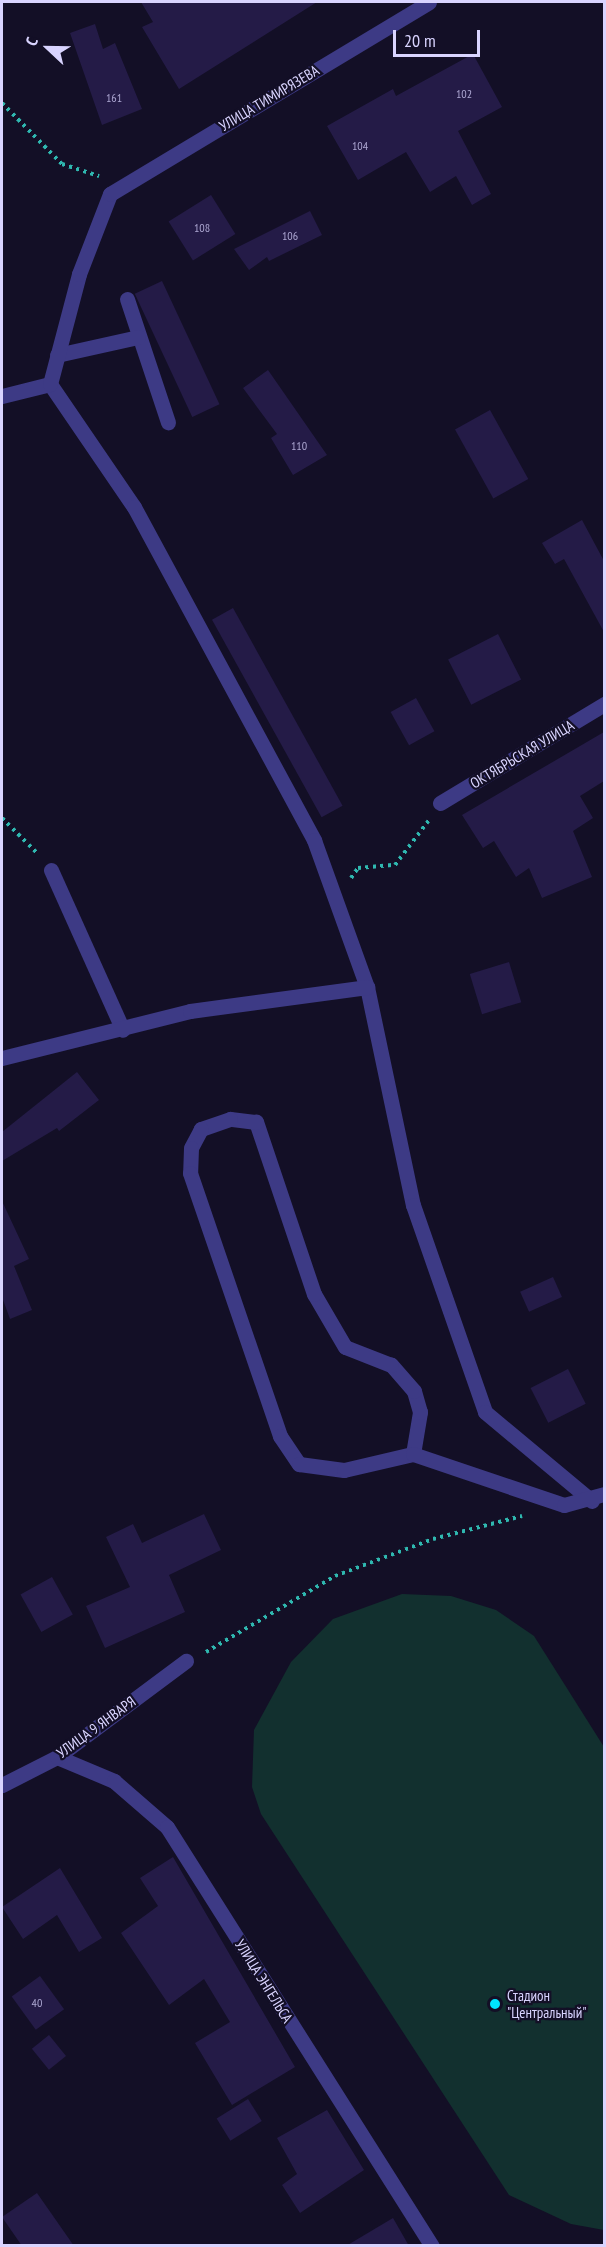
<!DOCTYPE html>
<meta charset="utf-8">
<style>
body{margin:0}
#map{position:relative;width:606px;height:2247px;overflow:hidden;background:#130f26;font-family:"PT Sans Narrow",sans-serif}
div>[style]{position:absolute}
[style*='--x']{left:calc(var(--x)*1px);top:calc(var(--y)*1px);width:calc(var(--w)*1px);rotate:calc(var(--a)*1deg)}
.green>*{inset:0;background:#12302f}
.building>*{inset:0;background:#241b47;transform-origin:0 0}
.path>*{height:4px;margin-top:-2px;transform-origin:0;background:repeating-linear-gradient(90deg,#2fb8b0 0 3px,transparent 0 7.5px)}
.minor>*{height:15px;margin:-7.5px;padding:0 7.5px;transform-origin:7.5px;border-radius:7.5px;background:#3d3a85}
.dots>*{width:16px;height:16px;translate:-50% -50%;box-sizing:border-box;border:3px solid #130f26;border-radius:50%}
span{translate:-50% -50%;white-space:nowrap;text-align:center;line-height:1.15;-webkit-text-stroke:4.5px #130f26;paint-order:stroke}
.number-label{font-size:12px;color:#aca6d1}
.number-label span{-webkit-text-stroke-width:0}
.street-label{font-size:15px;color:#d9d4ff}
.poi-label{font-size:15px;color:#d9d4ff}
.left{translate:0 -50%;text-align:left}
.frame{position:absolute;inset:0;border:3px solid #d9d4ff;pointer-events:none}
.north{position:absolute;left:18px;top:18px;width:60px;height:60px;-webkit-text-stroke:4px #130f26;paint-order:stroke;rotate:292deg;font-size:16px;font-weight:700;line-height:24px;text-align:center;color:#d9d4ff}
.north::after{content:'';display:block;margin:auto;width:21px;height:27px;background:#d9d4ff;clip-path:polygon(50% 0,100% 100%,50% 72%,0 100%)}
.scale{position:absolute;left:393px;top:30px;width:87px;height:27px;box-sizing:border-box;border:3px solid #d9d4ff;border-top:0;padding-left:8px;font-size:18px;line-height:21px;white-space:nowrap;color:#d9d4ff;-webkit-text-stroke:4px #130f26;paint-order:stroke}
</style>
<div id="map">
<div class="green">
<i style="clip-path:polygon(402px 1594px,451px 1596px,496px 1610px,534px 1636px,604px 1747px,604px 2230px,571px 2224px,509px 2195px,261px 1814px,252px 1787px,254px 1730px,291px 1662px,333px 1619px)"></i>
</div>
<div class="building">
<i style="clip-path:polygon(141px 2px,317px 2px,179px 89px,142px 27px,153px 22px)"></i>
<i style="clip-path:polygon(95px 24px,103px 49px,115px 43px,142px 109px,102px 125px,70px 33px)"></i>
<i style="clip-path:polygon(473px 54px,502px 107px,458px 131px,491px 194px,472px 205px,456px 176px,430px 192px,406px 152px,358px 180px,327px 126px,393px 89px,396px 96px)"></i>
<i style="left:211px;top:195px;width:46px;height:50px;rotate:58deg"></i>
<i style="clip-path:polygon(310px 211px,322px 235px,269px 261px,267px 257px,249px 270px,234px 249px)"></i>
<i style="left:162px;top:281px;width:136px;height:30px;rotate:65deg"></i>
<i style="clip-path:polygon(268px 370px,327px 455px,293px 475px,271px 438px,277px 434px,243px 388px)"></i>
<i style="left:490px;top:410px;width:79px;height:40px;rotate:61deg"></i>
<i style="clip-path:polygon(582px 520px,604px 561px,604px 632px,564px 559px,555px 564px,542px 543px)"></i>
<i style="left:233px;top:608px;width:226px;height:24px;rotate:61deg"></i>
<i style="left:498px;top:634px;width:51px;height:56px;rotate:63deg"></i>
<i style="left:416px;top:698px;width:38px;height:29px;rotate:61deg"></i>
<i style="clip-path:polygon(604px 732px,604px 781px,580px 796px,593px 818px,573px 831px,592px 877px,542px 898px,529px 868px,516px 877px,494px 841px,483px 848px,462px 815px)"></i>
<i style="left:509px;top:962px;width:42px;height:41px;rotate:73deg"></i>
<i style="clip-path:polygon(77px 1072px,99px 1100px,59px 1131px,57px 1128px,2px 1161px,2px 1132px)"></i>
<i style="clip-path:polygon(2px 1201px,29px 1259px,14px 1266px,32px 1310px,10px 1319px,2px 1297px)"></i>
<i style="left:553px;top:1277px;width:22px;height:36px;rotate:66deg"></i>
<i style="left:568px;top:1369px;width:39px;height:42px;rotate:63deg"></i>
<i style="clip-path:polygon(204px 1514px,221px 1550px,169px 1575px,185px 1612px,105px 1648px,86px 1606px,130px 1587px,106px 1537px,133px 1524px,142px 1543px)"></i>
<i style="left:52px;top:1577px;width:43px;height:36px;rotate:61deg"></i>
<i style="clip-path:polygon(173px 1857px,295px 2067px,232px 2105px,195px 2043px,230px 2022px,204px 1979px,169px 2005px,121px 1933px,158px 1906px,140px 1878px)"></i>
<i style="clip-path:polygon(60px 1868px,102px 1938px,79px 1952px,57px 1915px,23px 1939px,2px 1907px)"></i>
<i style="left:40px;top:1976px;width:41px;height:35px;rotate:54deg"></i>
<i style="left:49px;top:2035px;width:27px;height:22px;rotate:51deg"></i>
<i style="left:248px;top:2099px;width:26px;height:37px;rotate:58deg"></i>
<i style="clip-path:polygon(327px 2110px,364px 2170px,300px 2213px,282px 2185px,297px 2174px,277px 2138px)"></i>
<i style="clip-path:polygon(37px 2193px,74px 2246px,22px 2246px,2px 2217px)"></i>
<i style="clip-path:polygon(393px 2218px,409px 2246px,346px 2246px)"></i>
</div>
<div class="path">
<i style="--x:2;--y:103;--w:86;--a:45.5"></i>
<i style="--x:62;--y:164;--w:39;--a:18"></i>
<i style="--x:2;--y:818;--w:49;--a:45"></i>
<i style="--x:351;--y:878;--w:12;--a:-55"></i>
<i style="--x:358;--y:868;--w:37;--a:-5"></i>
<i style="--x:395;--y:865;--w:56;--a:-52.9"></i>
<i style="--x:206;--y:1652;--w:150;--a:-30.5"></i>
<i style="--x:335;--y:1576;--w:105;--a:-20.7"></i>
<i style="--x:433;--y:1539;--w:92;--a:-14.5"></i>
</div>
<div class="minor">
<i style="--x:127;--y:299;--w:130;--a:71.6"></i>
<i style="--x:57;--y:355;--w:83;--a:-12.5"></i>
<i style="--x:50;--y:384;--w:149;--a:55.7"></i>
<i style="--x:134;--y:507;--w:379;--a:61.6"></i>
<i style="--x:314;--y:840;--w:156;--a:70.2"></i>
<i style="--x:367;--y:987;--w:223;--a:78.1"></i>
<i style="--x:413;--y:1205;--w:219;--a:70.8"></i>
<i style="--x:485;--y:1412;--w:139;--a:39.8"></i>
<i style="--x:2;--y:396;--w:49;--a:-14"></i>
<i style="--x:50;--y:384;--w:114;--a:-75.2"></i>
<i style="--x:79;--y:274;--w:86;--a:-68.8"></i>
<i style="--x:110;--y:194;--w:372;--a:-31"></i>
<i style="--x:440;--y:803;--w:192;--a:-31.1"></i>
<i style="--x:51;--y:870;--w:175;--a:65.8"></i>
<i style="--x:2;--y:1058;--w:194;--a:-14"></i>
<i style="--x:190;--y:1011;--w:179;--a:-7.7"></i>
<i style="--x:413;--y:1454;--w:43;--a:-80.5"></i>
<i style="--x:420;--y:1412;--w:22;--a:-106"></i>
<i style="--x:414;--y:1391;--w:35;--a:-131"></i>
<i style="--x:391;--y:1365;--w:49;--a:-158.6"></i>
<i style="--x:345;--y:1347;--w:61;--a:-120.3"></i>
<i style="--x:314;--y:1294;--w:182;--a:-108.6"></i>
<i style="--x:256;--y:1122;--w:26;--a:-173"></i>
<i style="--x:230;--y:1119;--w:31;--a:161"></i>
<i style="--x:201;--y:1129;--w:21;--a:118"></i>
<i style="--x:191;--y:1148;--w:25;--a:92"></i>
<i style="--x:190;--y:1173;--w:278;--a:71.1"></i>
<i style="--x:280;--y:1436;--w:34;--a:56"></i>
<i style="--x:299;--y:1464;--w:45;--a:7.6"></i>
<i style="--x:344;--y:1470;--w:71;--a:-13.1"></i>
<i style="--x:413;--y:1454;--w:159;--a:18.7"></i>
<i style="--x:564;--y:1505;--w:41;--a:-15.4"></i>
<i style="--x:57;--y:1757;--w:62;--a:22.8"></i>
<i style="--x:114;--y:1781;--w:70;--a:41"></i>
<i style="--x:167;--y:1827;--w:496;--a:57.7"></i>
<i style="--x:2;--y:1785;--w:62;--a:-27"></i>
<i style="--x:57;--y:1757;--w:161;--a:-36.7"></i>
</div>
<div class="dots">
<i style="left:495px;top:2004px;background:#00e5ff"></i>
</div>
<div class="number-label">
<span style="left:464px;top:94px">102</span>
<span style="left:114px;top:98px">161</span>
<span style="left:360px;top:146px">104</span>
<span style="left:202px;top:228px">108</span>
<span style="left:290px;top:236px">106</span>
<span style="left:299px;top:446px">110</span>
<span style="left:37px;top:2003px">40</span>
</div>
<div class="street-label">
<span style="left:269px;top:98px;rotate:-31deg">УЛИЦА ТИМИРЯЗЕВА</span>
<span style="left:522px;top:754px;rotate:-31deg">ОКТЯБРЬСКАЯ УЛИЦА</span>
<span style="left:96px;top:1727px;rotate:-36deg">УЛИЦА 9 ЯНВАРЯ</span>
<span style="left:264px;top:1981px;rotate:58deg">УЛИЦА ЭНГЕЛЬСА</span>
</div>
<div class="poi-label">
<span class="left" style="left:507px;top:2004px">Стадион<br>"Центральный"</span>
</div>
<div class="frame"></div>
<div class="north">С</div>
<div class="scale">20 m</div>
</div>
